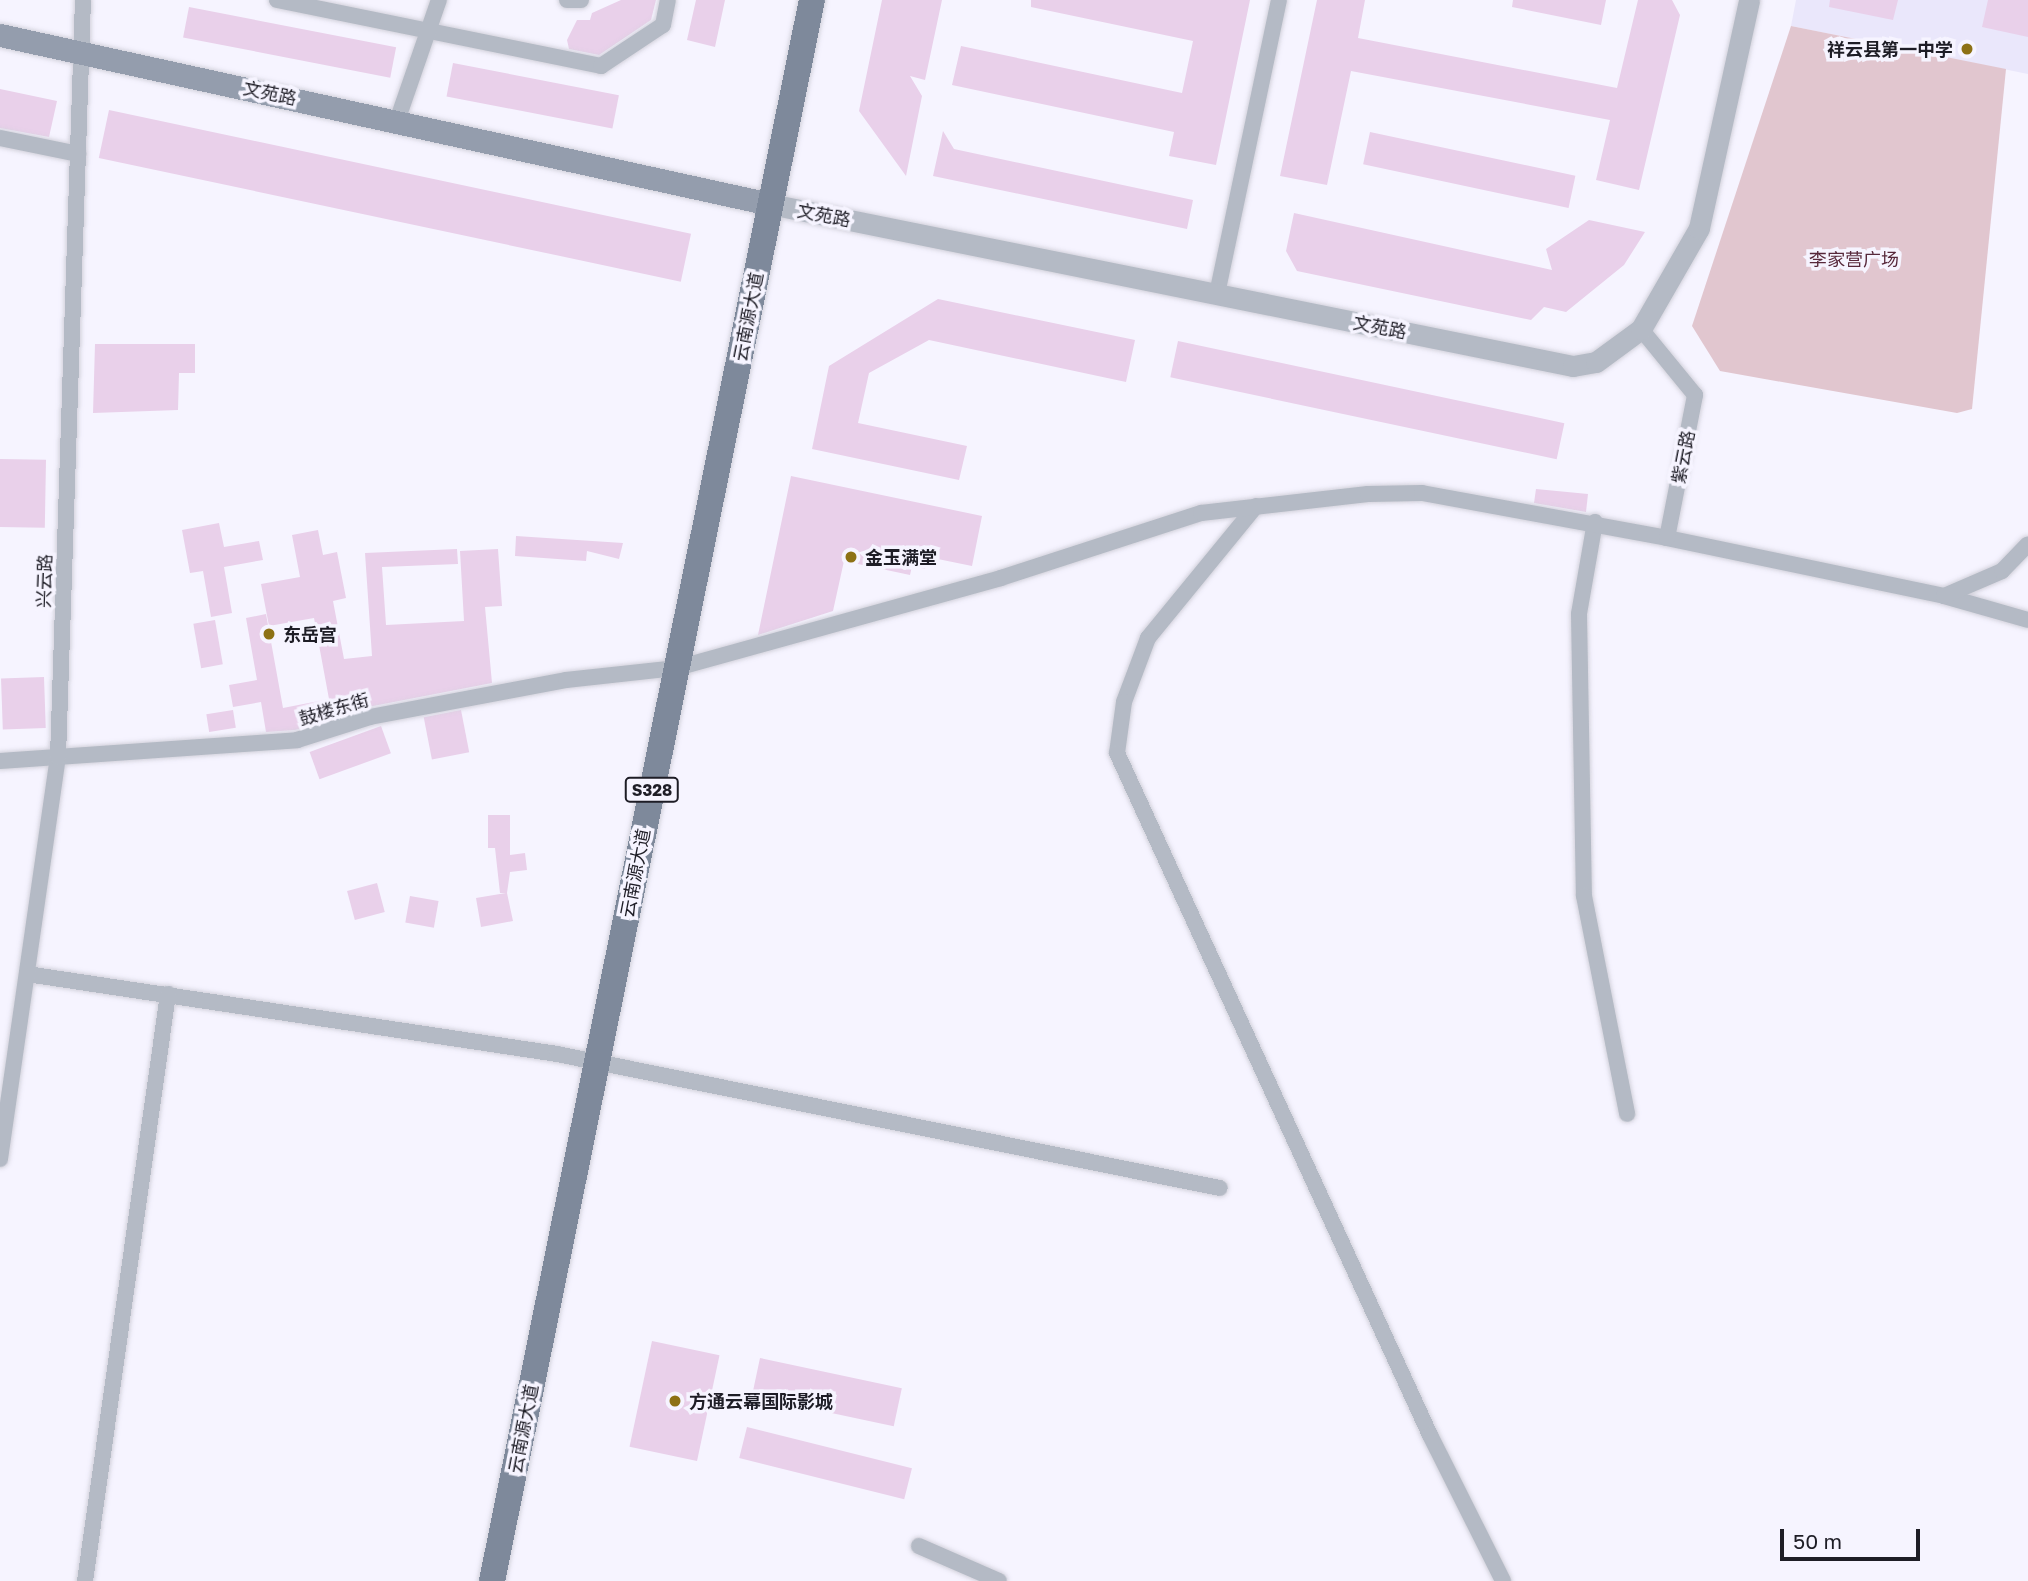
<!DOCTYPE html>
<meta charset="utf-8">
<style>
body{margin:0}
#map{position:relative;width:2028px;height:1581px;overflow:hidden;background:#f6f4ff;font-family:"Golos Text","Noto Sans SC",sans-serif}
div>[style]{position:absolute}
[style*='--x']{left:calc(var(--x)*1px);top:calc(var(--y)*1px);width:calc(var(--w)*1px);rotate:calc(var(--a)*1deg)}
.built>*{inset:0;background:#eae7fb}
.green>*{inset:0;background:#e1c6cf}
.building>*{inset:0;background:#e9d0ea;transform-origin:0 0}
.roads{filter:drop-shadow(0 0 2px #d3d2dc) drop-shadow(0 0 2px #d3d2dc)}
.minor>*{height:16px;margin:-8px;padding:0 8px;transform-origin:8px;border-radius:8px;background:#b4bac5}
.tertiary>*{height:21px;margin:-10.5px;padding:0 10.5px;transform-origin:10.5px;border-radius:10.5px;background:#b4bac5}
.secondary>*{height:23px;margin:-11.5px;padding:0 11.5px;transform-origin:11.5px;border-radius:11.5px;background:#949dad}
.primary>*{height:26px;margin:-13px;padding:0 13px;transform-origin:13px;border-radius:13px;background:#7e899b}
.dots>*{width:19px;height:19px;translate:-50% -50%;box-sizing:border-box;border:4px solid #f6f4ff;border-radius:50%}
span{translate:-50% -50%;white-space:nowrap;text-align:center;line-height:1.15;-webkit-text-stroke:7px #f6f4ff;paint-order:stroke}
.shield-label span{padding:2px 5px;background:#f6f4ff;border:2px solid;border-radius:5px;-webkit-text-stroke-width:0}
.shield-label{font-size:16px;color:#1e1d26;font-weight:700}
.poi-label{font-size:18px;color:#1e1d26;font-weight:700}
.right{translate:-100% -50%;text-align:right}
.left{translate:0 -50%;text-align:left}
.street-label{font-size:18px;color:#1e1d26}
.park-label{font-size:18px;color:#57283b}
.scale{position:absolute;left:1780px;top:1529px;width:140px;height:32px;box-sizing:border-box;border:4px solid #1e1d26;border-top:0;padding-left:9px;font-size:21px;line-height:24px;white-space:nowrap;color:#1e1d26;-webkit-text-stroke:5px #f6f4ff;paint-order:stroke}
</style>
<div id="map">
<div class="built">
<i style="clip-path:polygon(1796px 0,2028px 0,2028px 74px,1791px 26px)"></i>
</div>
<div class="green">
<i style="clip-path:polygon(1791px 26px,2006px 69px,1972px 409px,1957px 413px,1720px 371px,1692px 326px)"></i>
</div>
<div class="building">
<i style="clip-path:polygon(621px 0,656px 0,651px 20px,599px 55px,569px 49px,567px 40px,577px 20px,590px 20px,592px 13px)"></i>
<i style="clip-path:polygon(696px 0,725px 0,715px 47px,687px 40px)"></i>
<i style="clip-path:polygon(882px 0,942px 0,925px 80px,910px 76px,922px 96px,906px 176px,859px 111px)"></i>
<i style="clip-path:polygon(1031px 0,1250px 0,1216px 165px,1169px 156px,1174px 132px,952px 85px,961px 46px,1182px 93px,1193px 41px,1031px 7px)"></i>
<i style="clip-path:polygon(1317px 0,1365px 0,1358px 38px,1617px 88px,1638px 0,1672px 0,1680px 15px,1639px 190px,1596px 180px,1610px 120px,1351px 71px,1327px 185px,1280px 176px)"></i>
<i style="clip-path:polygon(1513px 0,1606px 0,1601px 25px,1512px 7px)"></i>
<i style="clip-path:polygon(1830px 0,1898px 0,1893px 20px,1829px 7px)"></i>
<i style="clip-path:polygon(1988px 0,2028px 0,2028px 37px,1982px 27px)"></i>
<i style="left:189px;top:7px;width:211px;height:31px;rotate:11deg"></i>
<i style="left:453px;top:63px;width:169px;height:34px;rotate:11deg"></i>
<i style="clip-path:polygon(0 89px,57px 101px,49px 137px,0 128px)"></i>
<i style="left:109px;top:110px;width:595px;height:49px;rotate:12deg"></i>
<i style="clip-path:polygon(943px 131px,954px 149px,1193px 200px,1187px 229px,933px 176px)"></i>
<i style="left:1370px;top:132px;width:210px;height:33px;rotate:12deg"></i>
<i style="clip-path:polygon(1294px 213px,1552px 270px,1546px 249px,1589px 220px,1645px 232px,1624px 265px,1566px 312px,1544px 307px,1531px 320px,1297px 271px,1286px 251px)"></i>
<i style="clip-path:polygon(938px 299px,1135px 340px,1126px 382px,929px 340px,869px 373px,858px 423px,967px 446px,959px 480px,812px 449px,829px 366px)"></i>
<i style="left:1178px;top:341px;width:395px;height:37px;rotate:12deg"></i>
<i style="clip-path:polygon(95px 344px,195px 344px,195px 373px,179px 373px,178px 410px,93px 413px)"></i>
<i style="left:0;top:459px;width:46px;height:68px;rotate:1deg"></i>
<i style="clip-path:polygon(791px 476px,982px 516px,972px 566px,928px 557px,925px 569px,912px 566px,910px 575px,844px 561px,833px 611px,758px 635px)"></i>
<i style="clip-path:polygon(1536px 489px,1588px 494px,1586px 512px,1534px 503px)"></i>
<i style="clip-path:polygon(219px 523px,224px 547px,259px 541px,263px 560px,224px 567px,232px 613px,211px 617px,203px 571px,190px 573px,182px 530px)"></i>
<i style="clip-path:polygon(318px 530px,323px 555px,337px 552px,346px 598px,333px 601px,344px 659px,372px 656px,365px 553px,457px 549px,458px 564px,382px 567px,386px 625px,464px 621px,460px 551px,498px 549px,502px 606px,485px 607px,492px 683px,368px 707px,295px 730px,266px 732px,261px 702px,233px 707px,229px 685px,257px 680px,246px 618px,266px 614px,283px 708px,329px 699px,314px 618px,269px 626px,261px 584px,300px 577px,292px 535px)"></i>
<i style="clip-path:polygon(516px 536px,577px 540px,623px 543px,619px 559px,587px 551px,586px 561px,515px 556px)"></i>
<i style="left:215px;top:620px;width:45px;height:22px;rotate:80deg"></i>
<i style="left:44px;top:677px;width:51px;height:43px;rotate:88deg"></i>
<i style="left:233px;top:710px;width:18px;height:27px;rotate:81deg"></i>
<i style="left:461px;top:710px;width:43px;height:38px;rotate:79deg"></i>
<i style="left:381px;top:726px;width:29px;height:76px;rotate:70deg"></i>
<i style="clip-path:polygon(488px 815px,510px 815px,510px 855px,525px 853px,527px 870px,510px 872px,507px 893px,513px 921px,481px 927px,476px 898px,506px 893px,500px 893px,495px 848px,488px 848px)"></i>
<i style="left:377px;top:883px;width:30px;height:31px;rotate:75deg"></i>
<i style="left:410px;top:896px;width:29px;height:27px;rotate:10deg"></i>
<i style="left:652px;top:1341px;width:69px;height:108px;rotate:12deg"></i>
<i style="left:760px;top:1358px;width:145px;height:39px;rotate:12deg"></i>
<i style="left:747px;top:1427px;width:170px;height:32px;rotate:14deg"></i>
</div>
<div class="roads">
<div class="minor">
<i style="--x:277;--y:0;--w:331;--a:11.5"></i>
<i style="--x:601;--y:66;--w:74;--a:-33.5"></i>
<i style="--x:663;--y:25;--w:25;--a:-79"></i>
<i style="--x:567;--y:0;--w:14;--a:0"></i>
<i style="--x:397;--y:121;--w:128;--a:-70.9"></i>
<i style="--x:0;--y:138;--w:80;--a:11.6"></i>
<i style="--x:1217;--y:294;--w:300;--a:-78.1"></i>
<i style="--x:1256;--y:506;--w:171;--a:129.3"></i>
<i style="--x:1148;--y:638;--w:68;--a:110.6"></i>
<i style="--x:1124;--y:702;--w:51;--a:97.8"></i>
<i style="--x:1117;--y:753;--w:750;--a:65.35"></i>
<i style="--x:1430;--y:1435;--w:163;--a:63.4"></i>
<i style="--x:1595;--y:522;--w:93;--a:99.9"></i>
<i style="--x:1579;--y:614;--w:282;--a:89"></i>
<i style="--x:1584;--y:896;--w:222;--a:78.8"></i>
<i style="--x:1667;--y:538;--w:283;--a:11.8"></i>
<i style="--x:1944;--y:596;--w:87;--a:15.9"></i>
<i style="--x:1944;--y:596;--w:63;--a:-23.3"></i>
<i style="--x:2002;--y:571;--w:37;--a:-46"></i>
<i style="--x:0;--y:761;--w:298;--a:-4"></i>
<i style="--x:297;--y:740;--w:77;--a:-17.5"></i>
<i style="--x:370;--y:717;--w:199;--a:-10.7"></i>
<i style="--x:566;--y:680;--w:112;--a:-6.2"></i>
<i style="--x:677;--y:668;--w:336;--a:-15.5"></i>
<i style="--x:1001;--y:578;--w:210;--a:-18"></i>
<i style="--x:1201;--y:513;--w:168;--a:-6.5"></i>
<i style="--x:1368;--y:494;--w:54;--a:-1.1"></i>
<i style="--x:1422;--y:493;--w:249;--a:10.4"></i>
<i style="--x:1667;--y:538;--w:146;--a:-78.9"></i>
<i style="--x:1695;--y:395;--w:85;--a:-129.3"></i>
<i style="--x:27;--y:974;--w:536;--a:8.58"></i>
<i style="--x:557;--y:1054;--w:676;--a:11.43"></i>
<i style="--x:0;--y:1159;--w:406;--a:-81.8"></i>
<i style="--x:58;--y:757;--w:757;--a:-88.11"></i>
<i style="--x:919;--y:1546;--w:87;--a:23.6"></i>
<i style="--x:85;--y:1581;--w:593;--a:-81.95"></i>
</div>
<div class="tertiary">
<i style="--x:770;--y:204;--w:819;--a:11.41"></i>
<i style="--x:1573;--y:366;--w:23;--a:-10"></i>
<i style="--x:1596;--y:362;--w:56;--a:-36.3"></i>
<i style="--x:1641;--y:329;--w:116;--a:-60.1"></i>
<i style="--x:1699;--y:228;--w:233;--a:-77.6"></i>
</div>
<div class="secondary">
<i style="--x:0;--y:35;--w:788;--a:12.38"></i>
</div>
<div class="primary">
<i style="--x:492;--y:1581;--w:1613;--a:-78.56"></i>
</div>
</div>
<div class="dots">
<i style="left:1967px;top:49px;background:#8d7115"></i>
<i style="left:851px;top:557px;background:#8d7115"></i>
<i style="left:269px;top:634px;background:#8d7115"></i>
<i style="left:675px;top:1401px;background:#8d7115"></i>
</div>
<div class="shield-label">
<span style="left:652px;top:790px">S328</span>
</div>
<div class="poi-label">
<span class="right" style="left:1953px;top:49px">祥云县第一中学</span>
<span class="left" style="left:865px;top:557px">金玉满堂</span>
<span class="left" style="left:283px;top:634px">东岳宫</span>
<span class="left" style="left:689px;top:1401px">方通云幕国际影城</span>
</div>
<div class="street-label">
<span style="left:270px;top:93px;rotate:12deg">文苑路</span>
<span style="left:824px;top:215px;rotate:11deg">文苑路</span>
<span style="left:748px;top:317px;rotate:-79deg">云南源大道</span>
<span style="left:1380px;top:327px;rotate:11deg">文苑路</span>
<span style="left:1683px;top:457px;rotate:-79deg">紫云路</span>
<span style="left:44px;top:581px;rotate:-88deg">兴云路</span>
<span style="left:334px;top:709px;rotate:-16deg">鼓楼东街</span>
<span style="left:635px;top:873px;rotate:-79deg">云南源大道</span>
<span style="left:523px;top:1429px;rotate:-79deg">云南源大道</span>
</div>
<div class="park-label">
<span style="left:1854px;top:259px">李家营广场</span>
</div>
<div class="scale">50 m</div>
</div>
